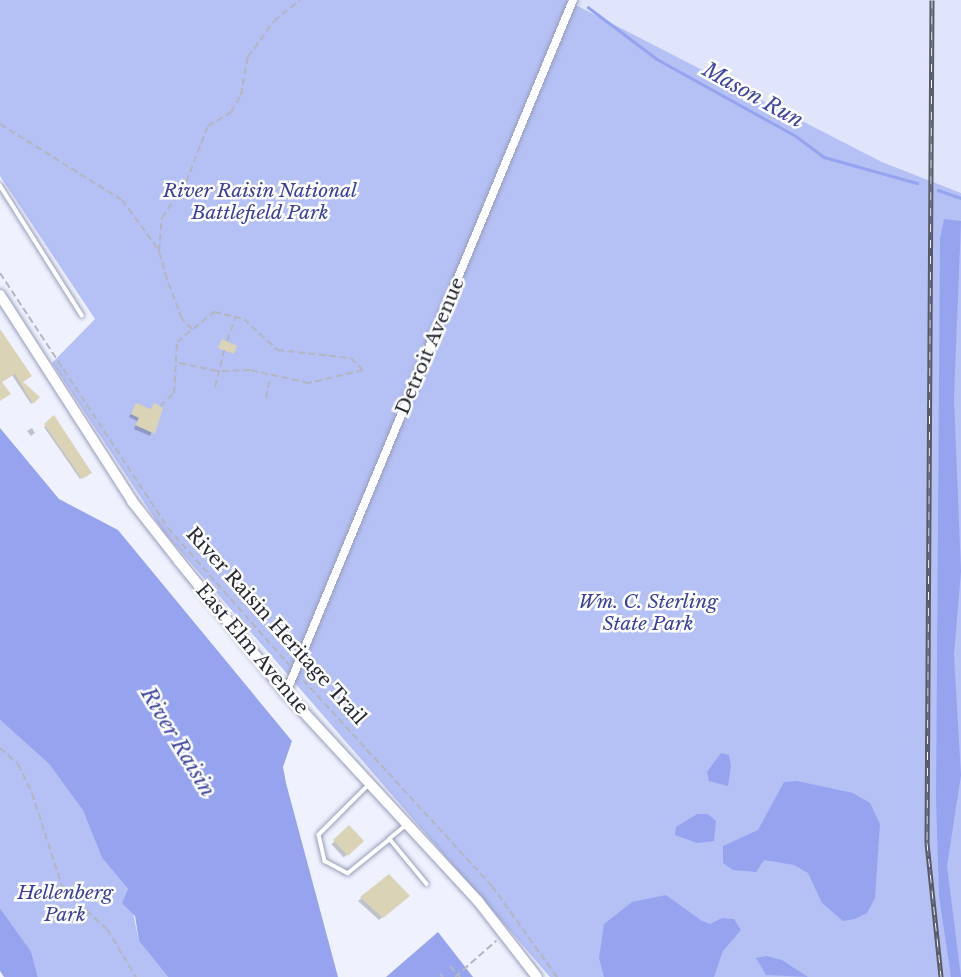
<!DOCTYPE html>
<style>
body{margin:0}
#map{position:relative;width:961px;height:977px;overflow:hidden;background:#eff2fe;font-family:"Libre Baskerville",serif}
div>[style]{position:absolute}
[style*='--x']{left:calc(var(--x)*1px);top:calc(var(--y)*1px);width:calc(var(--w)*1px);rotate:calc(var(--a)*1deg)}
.built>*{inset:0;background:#e0e5fb}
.green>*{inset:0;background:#b5c0f5}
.water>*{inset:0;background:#96a4f0}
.shadow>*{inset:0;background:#0003;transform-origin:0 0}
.stream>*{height:2.5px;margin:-1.25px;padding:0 1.25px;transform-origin:1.25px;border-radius:1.25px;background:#96a4f0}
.building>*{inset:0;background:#dad3b6;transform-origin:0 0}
.path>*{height:2px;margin-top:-1px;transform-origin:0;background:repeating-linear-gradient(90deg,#b3b5c1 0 7px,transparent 0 10.5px)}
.roads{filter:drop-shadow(0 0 2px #989db9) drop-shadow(0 0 2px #989db9)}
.service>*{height:3.5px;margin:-1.75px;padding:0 1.75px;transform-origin:1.75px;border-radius:1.75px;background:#fff}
.minor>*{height:8px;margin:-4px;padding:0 4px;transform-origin:4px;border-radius:4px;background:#fff}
.secondary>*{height:10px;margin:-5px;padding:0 5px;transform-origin:5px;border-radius:5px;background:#fff}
.rail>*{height:5px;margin-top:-2.5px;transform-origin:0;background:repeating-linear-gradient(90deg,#fff 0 8px,#575a65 0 16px);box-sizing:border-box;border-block:2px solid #575a65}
span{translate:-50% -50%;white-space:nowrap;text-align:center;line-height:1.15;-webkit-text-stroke:5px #fff;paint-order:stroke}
.park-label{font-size:19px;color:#3a4098;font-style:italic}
.street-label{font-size:19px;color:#262833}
.water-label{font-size:21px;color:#40479f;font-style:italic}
</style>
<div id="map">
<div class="built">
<i style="clip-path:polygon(566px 0,961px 0,961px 193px,882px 162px)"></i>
</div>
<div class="green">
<i style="clip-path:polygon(0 0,566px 0,882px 162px,961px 193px,961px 977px,550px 977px,163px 531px,52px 363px,95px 319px,0 176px)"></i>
<i style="clip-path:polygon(0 720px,49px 764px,84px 810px,102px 858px,128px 889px,139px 941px,168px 977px,38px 977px,31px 951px,0 908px)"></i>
</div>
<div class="water">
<i style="clip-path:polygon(944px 219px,961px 221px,954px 398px,961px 571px,954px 655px,961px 775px,947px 866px,961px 977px,951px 977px,939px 896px,936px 799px,940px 239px)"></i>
<i style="clip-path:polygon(0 428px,59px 499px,118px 530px,292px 741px,283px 767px,286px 783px,338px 977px,168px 977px,139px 941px,135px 916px,122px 903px,128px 889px,102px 858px,83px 810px,49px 764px,0 720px)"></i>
<i style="clip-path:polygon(721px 753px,729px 755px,731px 766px,728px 786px,709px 781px,707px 772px)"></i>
<i style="clip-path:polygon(797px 781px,853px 793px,870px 803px,880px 824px,875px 898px,867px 913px,855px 919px,843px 921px,822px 903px,808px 873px,794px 865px,764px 860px,756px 872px,733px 870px,723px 863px,723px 846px,758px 830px,784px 782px)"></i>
<i style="clip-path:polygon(697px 814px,708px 814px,716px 821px,714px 841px,697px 843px,675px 835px,676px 827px)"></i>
<i style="clip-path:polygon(666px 895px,702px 921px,710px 924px,722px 918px,734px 919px,741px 930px,723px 951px,714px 977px,604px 977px,599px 958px,604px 924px,632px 902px)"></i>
<i style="clip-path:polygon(0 908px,31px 951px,38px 977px,4px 977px,0 971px)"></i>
<i style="clip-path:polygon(438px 932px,473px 977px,386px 977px)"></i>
<i style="clip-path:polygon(767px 956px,782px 960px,808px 977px,766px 975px,756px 958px)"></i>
</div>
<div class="shadow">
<i style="clip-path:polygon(0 331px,21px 382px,37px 397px,31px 404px,12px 375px,0 382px,0 400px)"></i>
<i style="clip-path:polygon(136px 405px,150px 411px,154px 405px,161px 409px,150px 436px,134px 429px,137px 421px,129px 417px)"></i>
<i style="clip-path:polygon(54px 418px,89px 472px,80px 479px,44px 427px)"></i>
<i style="clip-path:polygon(32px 428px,35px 433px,31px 436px,27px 431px)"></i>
<i style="left:349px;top:828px;width:18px;height:24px;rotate:47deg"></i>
<i style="clip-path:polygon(389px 876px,405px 899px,379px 920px,358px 901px)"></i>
</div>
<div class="stream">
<i style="--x:588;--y:7;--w:86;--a:37"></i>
<i style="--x:657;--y:59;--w:159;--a:29"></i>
<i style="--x:796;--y:136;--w:35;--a:37"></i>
<i style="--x:824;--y:157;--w:97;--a:15.6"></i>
<i style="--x:938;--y:190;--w:24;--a:19"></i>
</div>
<div class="building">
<i style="clip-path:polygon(0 329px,32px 376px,23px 382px,40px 397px,33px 404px,15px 374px,2px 382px,11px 394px,0 401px)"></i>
<i style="clip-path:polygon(222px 339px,237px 346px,234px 354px,218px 348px)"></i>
<i style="clip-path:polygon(136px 403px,151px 409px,154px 403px,163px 408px,155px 434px,135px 425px,139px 418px,131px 414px)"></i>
<i style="clip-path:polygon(54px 415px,92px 473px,82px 479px,44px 424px)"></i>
<i style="left:349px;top:825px;width:22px;height:22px;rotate:47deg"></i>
<i style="clip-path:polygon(389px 874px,410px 896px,383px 918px,360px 897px)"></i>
</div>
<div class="path">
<i style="--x:0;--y:124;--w:144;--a:31.9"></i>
<i style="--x:122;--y:200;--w:62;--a:53.5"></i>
<i style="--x:0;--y:273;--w:305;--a:56.6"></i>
<i style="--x:168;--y:528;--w:183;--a:48.5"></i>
<i style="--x:192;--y:329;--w:14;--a:-135"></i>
<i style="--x:182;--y:319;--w:43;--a:-110.6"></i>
<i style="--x:167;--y:279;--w:29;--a:-106"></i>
<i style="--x:159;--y:251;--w:33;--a:-85"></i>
<i style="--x:162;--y:218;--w:43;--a:-56.3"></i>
<i style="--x:186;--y:182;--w:60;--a:-68.6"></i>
<i style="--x:208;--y:126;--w:27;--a:-31"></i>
<i style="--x:231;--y:112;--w:20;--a:-60"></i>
<i style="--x:241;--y:95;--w:39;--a:-80"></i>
<i style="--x:248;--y:57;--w:44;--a:-54.2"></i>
<i style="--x:274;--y:21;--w:33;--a:-39"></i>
<i style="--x:227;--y:341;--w:27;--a:-70"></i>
<i style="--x:215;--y:387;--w:38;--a:-76"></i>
<i style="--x:266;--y:398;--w:21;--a:-79"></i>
<i style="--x:160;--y:406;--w:19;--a:-43"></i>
<i style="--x:174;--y:393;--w:51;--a:-86.6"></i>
<i style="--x:177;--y:342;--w:48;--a:-39"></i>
<i style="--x:214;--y:312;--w:31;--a:13"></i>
<i style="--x:244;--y:319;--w:45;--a:43.2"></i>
<i style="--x:277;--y:350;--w:74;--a:6.2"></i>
<i style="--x:351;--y:358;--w:17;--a:45"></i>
<i style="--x:363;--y:370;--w:56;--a:166.5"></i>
<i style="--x:309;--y:383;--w:60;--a:-167.6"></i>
<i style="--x:250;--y:370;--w:33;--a:178"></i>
<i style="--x:217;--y:371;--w:42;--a:-167.6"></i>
<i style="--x:303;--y:680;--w:280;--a:47.5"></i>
<i style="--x:492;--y:886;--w:112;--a:54.5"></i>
<i style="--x:0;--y:748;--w:24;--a:42"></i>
<i style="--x:18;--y:764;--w:32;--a:64"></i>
<i style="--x:32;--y:793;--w:101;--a:72.1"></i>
<i style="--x:63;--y:889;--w:59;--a:42.3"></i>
<i style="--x:107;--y:929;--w:56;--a:58.9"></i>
<i style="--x:450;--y:966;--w:15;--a:48"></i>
<i style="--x:440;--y:974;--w:4;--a:45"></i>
<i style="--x:455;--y:977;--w:55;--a:-41.3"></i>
</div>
<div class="roads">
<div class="service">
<i style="--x:0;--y:185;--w:154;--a:57.8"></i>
<i style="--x:368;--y:786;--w:69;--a:135"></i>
<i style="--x:319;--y:835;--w:27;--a:77"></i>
<i style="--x:325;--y:861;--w:26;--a:28"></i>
<i style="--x:348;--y:873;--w:54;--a:-39"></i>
<i style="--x:407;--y:825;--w:22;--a:141"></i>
<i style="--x:390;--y:839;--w:58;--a:50.6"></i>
</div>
<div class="minor">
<i style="--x:286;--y:693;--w:750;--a:-67.5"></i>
</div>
<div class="secondary">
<i style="--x:0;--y:295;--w:245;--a:57.3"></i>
<i style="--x:132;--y:501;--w:76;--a:51.9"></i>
<i style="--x:179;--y:561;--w:170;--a:51"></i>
<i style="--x:286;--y:693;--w:283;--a:47.3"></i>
<i style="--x:478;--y:901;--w:96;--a:52.2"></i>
</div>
</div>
<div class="rail">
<i style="--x:932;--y:0;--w:843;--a:90.34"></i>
<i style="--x:927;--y:843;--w:135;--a:84"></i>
</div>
<div class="park-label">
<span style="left:260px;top:202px">River Raisin National<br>Battlefield Park</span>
<span style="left:648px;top:613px">Wm. C. Sterling<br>State Park</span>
<span style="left:65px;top:904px">Hellenberg<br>Park</span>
</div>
<div class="street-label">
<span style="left:430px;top:346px;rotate:-67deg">Detroit Avenue</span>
<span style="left:276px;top:626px;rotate:48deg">River Raisin Heritage Trail</span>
<span style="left:252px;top:649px;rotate:50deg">East Elm Avenue</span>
</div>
<div class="water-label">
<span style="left:753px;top:95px;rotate:29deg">Mason Run</span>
<span style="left:178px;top:742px;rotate:59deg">River Raisin</span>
</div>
</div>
